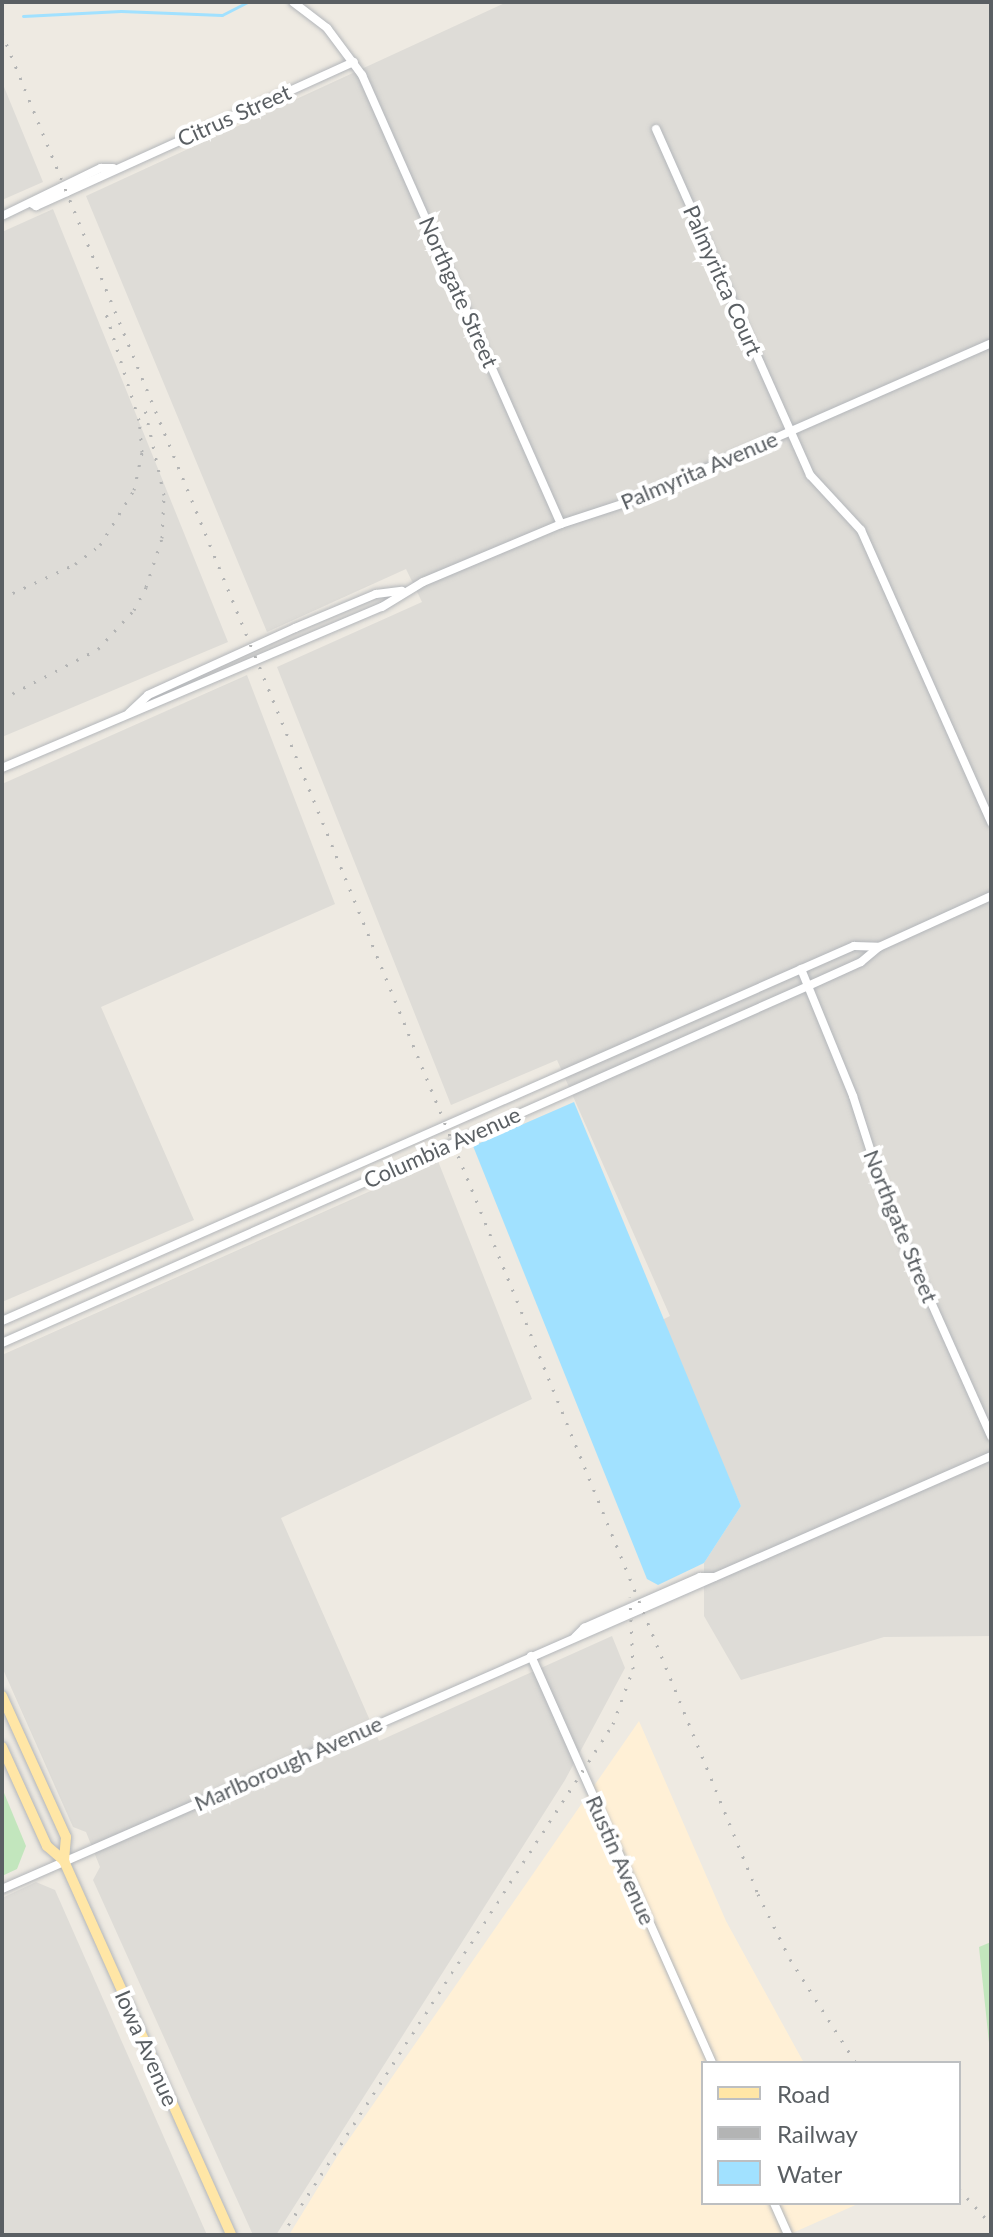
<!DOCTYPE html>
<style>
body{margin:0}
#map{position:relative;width:993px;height:2237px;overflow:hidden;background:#eeeae2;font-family:Lato,sans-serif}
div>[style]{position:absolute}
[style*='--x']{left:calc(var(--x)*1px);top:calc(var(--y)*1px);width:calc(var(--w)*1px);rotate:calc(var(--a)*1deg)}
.commercial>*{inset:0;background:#fff0d6}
.industrial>*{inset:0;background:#dedcd7}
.green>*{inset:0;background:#c2e6bd}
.water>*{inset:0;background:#a1e1ff}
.stream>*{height:3px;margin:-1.5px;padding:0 1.5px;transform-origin:1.5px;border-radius:1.5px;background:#a1e1ff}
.roads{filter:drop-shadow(0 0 2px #b3b6ba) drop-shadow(0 0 2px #b3b6ba)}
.minor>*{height:8px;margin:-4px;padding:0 4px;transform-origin:4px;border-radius:4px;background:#fff}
.major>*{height:10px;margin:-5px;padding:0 5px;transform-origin:5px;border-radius:5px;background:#ffe6a6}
.rail>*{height:3px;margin-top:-1.5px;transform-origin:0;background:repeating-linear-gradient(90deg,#b3b4b4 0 2px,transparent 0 12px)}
span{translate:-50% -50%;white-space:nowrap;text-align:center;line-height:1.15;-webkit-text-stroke:8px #fff;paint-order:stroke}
.street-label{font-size:22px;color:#5a5f63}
.frame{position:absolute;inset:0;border:4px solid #5a5f63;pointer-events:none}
.legend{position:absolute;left:701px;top:2061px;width:260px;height:144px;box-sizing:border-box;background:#fff;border:2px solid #bdbfc1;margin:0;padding:10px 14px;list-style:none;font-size:24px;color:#5a5f63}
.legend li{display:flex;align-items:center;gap:16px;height:40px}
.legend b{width:40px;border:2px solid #bdbfc1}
</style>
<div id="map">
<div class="commercial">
<i style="clip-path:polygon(639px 1721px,726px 1921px,804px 2063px,703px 2063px,703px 2203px,860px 2203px,788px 2235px,289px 2235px,338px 2155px)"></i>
</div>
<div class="industrial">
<i style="clip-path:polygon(507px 2px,991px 2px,991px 1636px,884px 1637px,741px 1680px,704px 1616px,704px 1563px,741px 1506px,660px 1321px,670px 1316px,557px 1060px,451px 1105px,277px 667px,422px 602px,406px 569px,267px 632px,86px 196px)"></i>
<i style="clip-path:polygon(2px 82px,43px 182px,2px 200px)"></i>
<i style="clip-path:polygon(53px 209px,228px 642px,2px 737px,2px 232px)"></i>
<i style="clip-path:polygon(247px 675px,335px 904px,101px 1007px,194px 1220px,2px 1302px,2px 784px)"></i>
<i style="clip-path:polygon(438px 1161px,532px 1399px,281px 1518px,379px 1741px,612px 1636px,625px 1668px,565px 1780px,276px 2235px,253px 2235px,93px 1880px,100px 1867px,86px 1832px,73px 1827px,2px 1667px,2px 1355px)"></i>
<i style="clip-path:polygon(36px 1882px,55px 1890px,207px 2235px,2px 2235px,2px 1898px)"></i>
</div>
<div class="green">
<i style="clip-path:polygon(2px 1788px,26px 1846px,17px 1869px,2px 1876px)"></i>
<i style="clip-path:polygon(991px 1942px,991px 2062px,979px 1947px)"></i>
</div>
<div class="water">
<i style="clip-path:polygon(574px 1102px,741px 1506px,704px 1563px,658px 1585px,647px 1579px,473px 1146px)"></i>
</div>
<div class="stream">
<i style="--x:23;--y:16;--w:98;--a:-2.9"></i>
<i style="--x:121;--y:11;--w:101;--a:2.3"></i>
<i style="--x:222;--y:15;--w:28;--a:-27"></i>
</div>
<div class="roads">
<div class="minor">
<i style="--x:293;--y:2;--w:43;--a:37.4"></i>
<i style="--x:327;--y:28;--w:59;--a:53.3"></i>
<i style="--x:362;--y:75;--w:491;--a:66.1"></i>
<i style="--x:656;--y:129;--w:379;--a:66"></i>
<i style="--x:810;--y:475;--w:75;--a:47.2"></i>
<i style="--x:861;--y:530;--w:320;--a:66"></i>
<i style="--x:31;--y:203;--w:6;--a:31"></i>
<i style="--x:36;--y:206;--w:34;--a:-24"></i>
<i style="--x:67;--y:192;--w:315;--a:-24.4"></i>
<i style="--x:2;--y:216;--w:110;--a:-25.9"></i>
<i style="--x:101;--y:168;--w:12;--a:0"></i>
<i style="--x:129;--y:713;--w:26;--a:-43"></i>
<i style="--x:148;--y:695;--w:162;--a:-24.5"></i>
<i style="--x:295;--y:628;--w:88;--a:-22.8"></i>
<i style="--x:376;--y:594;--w:26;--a:-7"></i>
<i style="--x:2;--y:768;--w:413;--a:-23"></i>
<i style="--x:382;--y:607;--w:48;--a:-31.4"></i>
<i style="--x:423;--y:582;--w:150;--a:-22.8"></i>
<i style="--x:561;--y:524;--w:77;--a:-18.2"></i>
<i style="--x:634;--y:500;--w:390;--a:-23.7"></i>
<i style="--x:801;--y:969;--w:137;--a:67.7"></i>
<i style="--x:853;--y:1096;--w:118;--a:72.2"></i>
<i style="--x:889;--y:1208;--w:250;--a:65.9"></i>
<i style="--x:2;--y:1321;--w:931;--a:-23.76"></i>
<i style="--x:854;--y:946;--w:25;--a:2"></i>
<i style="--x:2;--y:1343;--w:882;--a:-23.89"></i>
<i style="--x:808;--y:986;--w:58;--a:-24.4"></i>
<i style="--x:861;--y:962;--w:23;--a:-40"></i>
<i style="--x:879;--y:947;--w:123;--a:-24.5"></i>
<i style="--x:575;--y:1637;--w:13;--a:-45"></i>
<i style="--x:584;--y:1628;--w:127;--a:-23.7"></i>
<i style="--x:700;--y:1577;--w:14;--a:0"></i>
<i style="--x:531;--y:1656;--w:445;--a:66"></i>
<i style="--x:2;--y:1889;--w:1080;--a:-23.64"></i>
<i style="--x:774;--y:2203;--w:35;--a:66"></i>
</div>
<div class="major">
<i style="--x:2;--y:1696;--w:155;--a:65.6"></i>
<i style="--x:66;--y:1837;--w:24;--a:95"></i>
<i style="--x:2;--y:1747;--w:109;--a:65.6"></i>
<i style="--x:47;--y:1846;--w:23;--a:41"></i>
<i style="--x:64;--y:1861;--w:410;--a:65.9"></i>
</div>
</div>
<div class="rail">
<i style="--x:2;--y:33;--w:2009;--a:67.89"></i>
<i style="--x:758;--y:1894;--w:72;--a:63.8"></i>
<i style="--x:790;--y:1959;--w:123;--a:57.6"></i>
<i style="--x:2;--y:598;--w:81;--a:-25"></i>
<i style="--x:75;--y:564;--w:31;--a:-37"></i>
<i style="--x:100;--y:545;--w:65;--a:-58.3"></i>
<i style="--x:134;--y:490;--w:39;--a:-78"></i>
<i style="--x:142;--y:452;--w:32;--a:-95"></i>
<i style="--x:139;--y:420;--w:118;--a:-107.2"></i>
<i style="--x:2;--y:699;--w:108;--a:-27.5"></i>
<i style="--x:98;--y:649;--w:53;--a:-47.3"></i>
<i style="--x:134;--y:610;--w:26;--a:-62"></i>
<i style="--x:146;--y:587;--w:52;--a:-71.9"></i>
<i style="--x:162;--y:538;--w:43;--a:-87.3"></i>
<i style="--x:164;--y:495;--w:88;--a:-102.5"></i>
<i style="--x:959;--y:2189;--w:47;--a:47.6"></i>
<i style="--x:282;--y:2235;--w:609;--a:-57.07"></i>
<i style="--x:613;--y:1724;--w:59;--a:-70"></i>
<i style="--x:633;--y:1669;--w:72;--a:-92.4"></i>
</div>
<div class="street-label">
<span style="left:234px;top:115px;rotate:-24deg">Citrus Street</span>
<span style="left:723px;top:280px;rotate:66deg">Palmyritca Court</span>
<span style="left:459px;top:292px;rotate:66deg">Northgate Street</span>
<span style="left:699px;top:470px;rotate:-23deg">Palmyrita Avenue</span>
<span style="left:442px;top:1147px;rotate:-24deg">Columbia Avenue</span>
<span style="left:901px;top:1226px;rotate:68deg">Northgate Street</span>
<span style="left:288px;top:1763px;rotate:-24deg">Marlborough Avenue</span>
<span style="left:621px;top:1860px;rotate:66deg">Rustin Avenue</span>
<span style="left:147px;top:2048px;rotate:66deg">Iowa Avenue</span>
</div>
<div class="frame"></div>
<ul class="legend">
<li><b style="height:10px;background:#ffe6a6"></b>Road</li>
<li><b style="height:10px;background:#b3b4b4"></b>Railway</li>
<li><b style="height:22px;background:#a1e1ff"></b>Water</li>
</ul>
</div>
